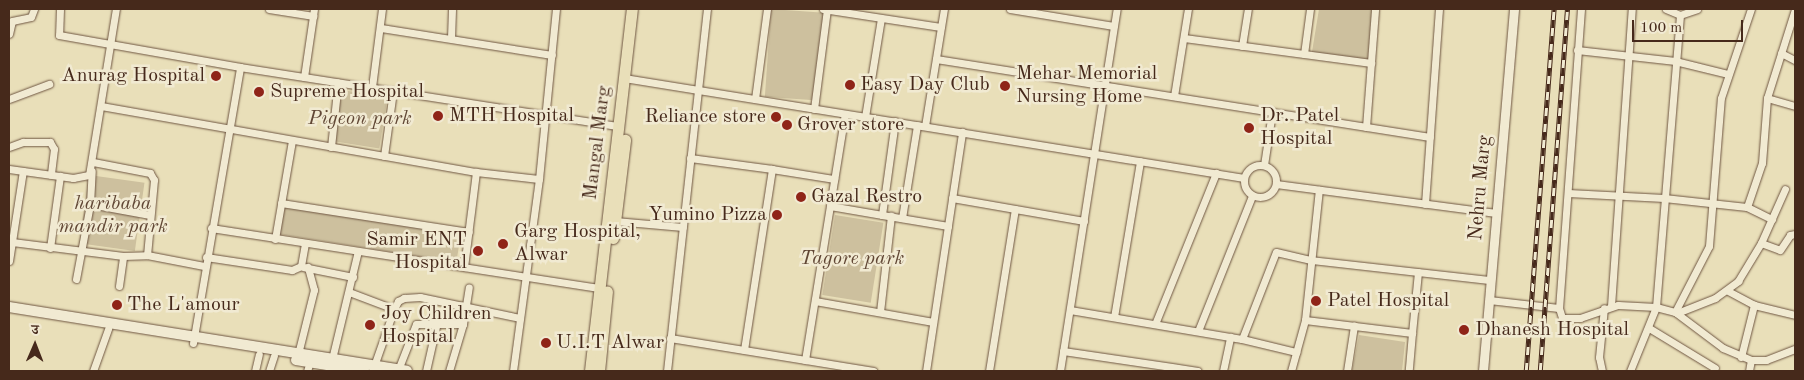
<!DOCTYPE html>
<meta charset="utf-8">
<style>
body{margin:0}
#map{position:relative;width:1804px;height:380px;overflow:hidden;background:#e9dfb9;font-family:"Old Standard TT","Noto Serif Devanagari",serif}
div>[style]{position:absolute}
[style*='--x']{left:calc(var(--x)*1px);top:calc(var(--y)*1px);width:calc(var(--w)*1px);rotate:calc(var(--a)*1deg)}
.green>*{inset:0;background:#cdc09e;transform-origin:0 0}
.roads{filter:drop-shadow(0 0 1px #6f5642) drop-shadow(0 0 1px #6f5642)}
.minor>*{height:7px;margin:-3.5px;padding:0 3.5px;transform-origin:3.5px;border-radius:3.5px;background:#f1ead2}
.minor>.ring{margin:-3.5px;padding:0;box-sizing:content-box;background:none;border:7px solid #f1ead2;border-radius:50%}
.tertiary>*{height:9px;margin:-4.5px;padding:0 4.5px;transform-origin:4.5px;border-radius:4.5px;background:#f1ead2}
.secondary>*{height:10px;margin:-5px;padding:0 5px;transform-origin:5px;border-radius:5px;background:#f1ead2}
.primary>*{height:11px;margin:-5.5px;padding:0 5.5px;transform-origin:5.5px;border-radius:5.5px;background:#e9dfb9}
.rail>*{height:4.5px;margin-top:-2.25px;transform-origin:0;background:repeating-linear-gradient(90deg,#f1ead2 0 8px,#46291b 0 16px);box-sizing:border-box;border-block:1px solid #46291b}
.dots>*{width:14px;height:14px;translate:-50% -50%;box-sizing:border-box;border:2px solid #f1ead2;border-radius:50%}
span{translate:-50% -50%;white-space:nowrap;text-align:center;line-height:1.15;-webkit-text-stroke:5px #f1ead2;paint-order:stroke}
.poi-label{font-size:20px;color:#46291b}
.left{translate:0 -50%;text-align:left}
.right{translate:-100% -50%;text-align:right}
.park-label{font-size:20px;color:#614735;font-style:italic}
.street-label{font-size:20px;color:#46291b}
.frame{position:absolute;inset:0;border:10px solid #46291b;pointer-events:none}
.north{position:absolute;left:10px;top:320px;width:50px;height:50px;-webkit-text-stroke:4px #f1ead2;paint-order:stroke;rotate:1deg;font-size:14px;font-weight:700;line-height:20px;text-align:center;color:#46291b}
.north::after{content:'';display:block;margin:auto;width:18px;height:22px;background:#46291b;clip-path:polygon(50% 0,100% 100%,50% 72%,0 100%)}
.scale{position:absolute;left:1632px;top:20px;width:111px;height:22px;box-sizing:border-box;border:2px solid #46291b;border-top:0;padding-left:6px;font-size:15px;line-height:18px;white-space:nowrap;color:#46291b;-webkit-text-stroke:4px #f1ead2;paint-order:stroke}
</style>
<div id="map">
<div class="green">
<i style="left:771px;top:9px;width:53px;height:88px;rotate:4deg"></i>
<i style="clip-path:polygon(1319px 9px,1372px 9px,1368px 60px,1312px 52px)"></i>
<i style="left:342px;top:90px;width:46px;height:52px;rotate:9deg"></i>
<i style="left:89px;top:175px;width:56px;height:69px;rotate:8deg"></i>
<i style="left:281px;top:206px;width:182px;height:28px;rotate:9deg"></i>
<i style="left:835px;top:215px;width:49px;height:81px;rotate:9deg"></i>
<i style="clip-path:polygon(1359px 335px,1405px 342px,1402px 371px,1352px 371px)"></i>
</div>
<div class="roads">
<div class="minor">
<i style="--x:60;--y:9;--w:26;--a:92"></i>
<i style="--x:59;--y:35;--w:184;--a:10"></i>
<i style="--x:269;--y:9;--w:45;--a:9"></i>
<i style="--x:313;--y:16;--w:7;--a:-82"></i>
<i style="--x:823;--y:9;--w:119;--a:8.7"></i>
<i style="--x:1010;--y:9;--w:105;--a:9.3"></i>
<i style="--x:1581;--y:9;--w:300;--a:94.2"></i>
<i style="--x:1559;--y:308;--w:10;--a:73"></i>
<i style="--x:1562;--y:318;--w:18;--a:0"></i>
<i style="--x:1580;--y:318;--w:40;--a:-18.9"></i>
<i style="--x:1618;--y:305;--w:38;--a:3"></i>
<i style="--x:1656;--y:307;--w:20;--a:15"></i>
<i style="--x:1675;--y:312;--w:60;--a:36.9"></i>
<i style="--x:1723;--y:348;--w:30;--a:23"></i>
<i style="--x:1751;--y:360;--w:15;--a:0"></i>
<i style="--x:1766;--y:360;--w:31;--a:-21"></i>
<i style="--x:1666;--y:9;--w:15;--a:23"></i>
<i style="--x:1680;--y:15;--w:18;--a:-19"></i>
<i style="--x:381;--y:28;--w:173;--a:9"></i>
<i style="--x:9;--y:34;--w:13;--a:-77"></i>
<i style="--x:12;--y:21;--w:19;--a:-12"></i>
<i style="--x:31;--y:17;--w:9;--a:-69"></i>
<i style="--x:451;--y:38;--w:29;--a:-88"></i>
<i style="--x:1184;--y:38;--w:189;--a:7.6"></i>
<i style="--x:1242;--y:46;--w:37;--a:-81"></i>
<i style="--x:1577;--y:50;--w:99;--a:6.4"></i>
<i style="--x:1675;--y:61;--w:55;--a:13.8"></i>
<i style="--x:1781;--y:53;--w:16;--a:27"></i>
<i style="--x:1304;--y:54;--w:45;--a:-82.4"></i>
<i style="--x:936;--y:59;--w:500;--a:8.97"></i>
<i style="--x:304;--y:77;--w:62;--a:-81.6"></i>
<i style="--x:624;--y:78;--w:628;--a:9.16"></i>
<i style="--x:372;--y:87;--w:79;--a:-82.7"></i>
<i style="--x:1174;--y:96;--w:88;--a:-80.9"></i>
<i style="--x:1767;--y:98;--w:29;--a:16"></i>
<i style="--x:9;--y:99;--w:43;--a:-20.6"></i>
<i style="--x:755;--y:99;--w:91;--a:-82.4"></i>
<i style="--x:101;--y:106;--w:381;--a:10"></i>
<i style="--x:476;--y:172;--w:63;--a:6.3"></i>
<i style="--x:539;--y:179;--w:171;--a:-84.3"></i>
<i style="--x:814;--y:109;--w:101;--a:-82.6"></i>
<i style="--x:865;--y:117;--w:100;--a:-80.8"></i>
<i style="--x:895;--y:121;--w:95;--a:97.9"></i>
<i style="--x:882;--y:215;--w:67;--a:9.5"></i>
<i style="--x:925;--y:126;--w:119;--a:-80.8"></i>
<i style="--x:1366;--y:127;--w:118;--a:-85.6"></i>
<i style="--x:9;--y:147;--w:15;--a:-20"></i>
<i style="--x:23;--y:142;--w:27;--a:0"></i>
<i style="--x:50;--y:142;--w:8;--a:60"></i>
<i style="--x:54;--y:149;--w:26;--a:97"></i>
<i style="--x:331;--y:147;--w:65;--a:-83.9"></i>
<i style="--x:384;--y:156;--w:66;--a:-82.1"></i>
<i style="--x:690;--y:158;--w:83;--a:7.6"></i>
<i style="--x:772;--y:169;--w:183;--a:98.8"></i>
<i style="--x:93;--y:162;--w:58;--a:10.9"></i>
<i style="--x:150;--y:173;--w:8;--a:60"></i>
<i style="--x:154;--y:180;--w:75;--a:95.3"></i>
<i style="--x:147;--y:255;--w:58;--a:10.9"></i>
<i class="ring" style="left:1244px;top:165px;width:25px;height:25px"></i>
<i style="--x:1264;--y:165;--w:54;--a:-81.4"></i>
<i style="--x:9;--y:169;--w:65;--a:8"></i>
<i style="--x:73;--y:178;--w:16;--a:-11"></i>
<i style="--x:89;--y:175;--w:168;--a:-80.8"></i>
<i style="--x:772;--y:169;--w:63;--a:9.2"></i>
<i style="--x:1276;--y:184;--w:222;--a:7.5"></i>
<i style="--x:1568;--y:193;--w:96;--a:3"></i>
<i style="--x:1664;--y:198;--w:83;--a:6.2"></i>
<i style="--x:1747;--y:207;--w:28;--a:26"></i>
<i style="--x:952;--y:198;--w:134;--a:9.9"></i>
<i style="--x:281;--y:203;--w:190;--a:8.8"></i>
<i style="--x:90;--y:204;--w:61;--a:10.4"></i>
<i style="--x:1425;--y:204;--w:196;--a:-85.9"></i>
<i style="--x:830;--y:206;--w:53;--a:9.8"></i>
<i style="--x:1747;--y:207;--w:46;--a:-71.2"></i>
<i style="--x:1762;--y:163;--w:65;--a:-85.6"></i>
<i style="--x:1767;--y:98;--w:93;--a:-72.5"></i>
<i style="--x:902;--y:218;--w:94;--a:-80.8"></i>
<i style="--x:615;--y:221;--w:68;--a:5"></i>
<i style="--x:211;--y:228;--w:394;--a:8.8"></i>
<i style="--x:275;--y:239;--w:99;--a:-80.2"></i>
<i style="--x:12;--y:242;--w:112;--a:7.2"></i>
<i style="--x:123;--y:256;--w:24;--a:-2"></i>
<i style="--x:1761;--y:243;--w:20;--a:20"></i>
<i style="--x:1780;--y:250;--w:18;--a:-56"></i>
<i style="--x:1790;--y:235;--w:5;--a:-11"></i>
<i style="--x:50;--y:248;--w:73;--a:-82.1"></i>
<i style="--x:206;--y:257;--w:87;--a:8.6"></i>
<i style="--x:292;--y:270;--w:10;--a:-24"></i>
<i style="--x:301;--y:266;--w:22;--a:-80"></i>
<i style="--x:9;--y:261;--w:91;--a:-81.2"></i>
<i style="--x:303;--y:267;--w:51;--a:11.3"></i>
<i style="--x:464;--y:267;--w:96;--a:-82.8"></i>
<i style="--x:76;--y:279;--w:76;--a:-79.4"></i>
<i style="--x:90;--y:204;--w:33;--a:-87"></i>
<i style="--x:119;--y:286;--w:30;--a:-82"></i>
<i style="--x:1728;--y:291;--w:30;--a:28"></i>
<i style="--x:1754;--y:305;--w:42;--a:13.7"></i>
<i style="--x:349;--y:292;--w:48;--a:20.7"></i>
<i style="--x:1489;--y:300;--w:70;--a:6.5"></i>
<i style="--x:815;--y:301;--w:120;--a:10.1"></i>
<i style="--x:1611;--y:306;--w:298;--a:-86"></i>
<i style="--x:1070;--y:310;--w:174;--a:9.6"></i>
<i style="--x:1242;--y:339;--w:56;--a:13.5"></i>
<i style="--x:880;--y:312;--w:97;--a:-83.5"></i>
<i style="--x:1675;--y:312;--w:74;--a:-62.7"></i>
<i style="--x:1709;--y:246;--w:148;--a:-85.4"></i>
<i style="--x:1721;--y:98;--w:94;--a:-71.4"></i>
<i style="--x:1677;--y:313;--w:41;--a:-21.5"></i>
<i style="--x:1715;--y:298;--w:29;--a:-36"></i>
<i style="--x:1738;--y:281;--w:44;--a:-58.8"></i>
<i style="--x:1761;--y:243;--w:59;--a:-66"></i>
<i style="--x:1114;--y:317;--w:158;--a:-80.5"></i>
<i style="--x:1305;--y:320;--w:108;--a:6.9"></i>
<i style="--x:1412;--y:333;--w:38;--a:95"></i>
<i style="--x:1155;--y:324;--w:163;--a:-68"></i>
<i style="--x:1649;--y:328;--w:77;--a:31.2"></i>
<i style="--x:1198;--y:331;--w:145;--a:-68.2"></i>
<i style="--x:1412;--y:333;--w:61;--a:-84.4"></i>
<i style="--x:670;--y:338;--w:206;--a:9.2"></i>
<i style="--x:1242;--y:339;--w:93;--a:-68.7"></i>
<i style="--x:1276;--y:252;--w:36;--a:13"></i>
<i style="--x:1311;--y:260;--w:180;--a:6.4"></i>
<i style="--x:193;--y:343;--w:280;--a:-80.3"></i>
<i style="--x:240;--y:67;--w:383;--a:8.9"></i>
<i style="--x:1063;--y:351;--w:136;--a:8.4"></i>
<i style="--x:298;--y:354;--w:66;--a:-76"></i>
<i style="--x:314;--y:290;--w:24;--a:-105"></i>
<i style="--x:1741;--y:357;--w:54;--a:-76"></i>
<i style="--x:332;--y:359;--w:111;--a:-76.5"></i>
<i style="--x:805;--y:360;--w:249;--a:-80.8"></i>
<i style="--x:374;--y:366;--w:60;--a:-70.7"></i>
<i style="--x:394;--y:309;--w:9;--a:-63"></i>
<i style="--x:398;--y:301;--w:7;--a:-27"></i>
<i style="--x:404;--y:298;--w:16;--a:-4"></i>
<i style="--x:420;--y:297;--w:102;--a:11.9"></i>
<i style="--x:398;--y:370;--w:49;--a:-68.6"></i>
<i style="--x:416;--y:324;--w:47;--a:0"></i>
<i style="--x:93;--y:371;--w:45;--a:-70.3"></i>
<i style="--x:255;--y:371;--w:17;--a:-77"></i>
<i style="--x:269;--y:371;--w:16;--a:-72"></i>
<i style="--x:307;--y:371;--w:9;--a:-72"></i>
<i style="--x:426;--y:371;--w:50;--a:-77.3"></i>
<i style="--x:449;--y:371;--w:49;--a:-73.4"></i>
<i style="--x:463;--y:324;--w:37;--a:-81"></i>
<i style="--x:513;--y:371;--w:194;--a:-82.3"></i>
<i style="--x:667;--y:371;--w:364;--a:-83.7"></i>
<i style="--x:926;--y:371;--w:242;--a:-81.4"></i>
<i style="--x:989;--y:371;--w:164;--a:-80.9"></i>
<i style="--x:1060;--y:371;--w:366;--a:-81.1"></i>
<i style="--x:1223;--y:371;--w:35;--a:-78"></i>
<i style="--x:1291;--y:371;--w:53;--a:-74.6"></i>
<i style="--x:1305;--y:320;--w:131;--a:-83.9"></i>
<i style="--x:1347;--y:371;--w:46;--a:-81.2"></i>
<i style="--x:1602;--y:371;--w:14;--a:-102"></i>
<i style="--x:1599;--y:357;--w:49;--a:-84.2"></i>
<i style="--x:1630;--y:371;--w:69;--a:-67.9"></i>
<i style="--x:1656;--y:307;--w:293;--a:-85.3"></i>
<i style="--x:1749;--y:371;--w:11;--a:-80"></i>
</div>
<div class="tertiary">
<i style="--x:1483;--y:371;--w:363;--a:-85.1"></i>
</div>
<div class="secondary">
<i style="--x:9;--y:307;--w:403;--a:9.1"></i>
<i style="--x:296;--y:360;--w:69;--a:9.2"></i>
</div>
<div class="primary">
<i style="--x:613;--y:238;--w:99;--a:-83"></i>
<i style="--x:590;--y:371;--w:364;--a:-83.4"></i>
<i style="--x:599;--y:371;--w:80;--a:-84.3"></i>
</div>
</div>
<div class="rail">
<i style="--x:1526;--y:371;--w:363;--a:-85.6"></i>
<i style="--x:1540;--y:371;--w:363;--a:-85.7"></i>
</div>
<div class="dots">
<i style="left:216px;top:76px;background:#8f2418"></i>
<i style="left:850px;top:85px;background:#8f2418"></i>
<i style="left:1005px;top:86px;background:#8f2418"></i>
<i style="left:259px;top:92px;background:#8f2418"></i>
<i style="left:438px;top:116px;background:#8f2418"></i>
<i style="left:776px;top:117px;background:#8f2418"></i>
<i style="left:787px;top:125px;background:#8f2418"></i>
<i style="left:1249px;top:128px;background:#8f2418"></i>
<i style="left:801px;top:197px;background:#8f2418"></i>
<i style="left:777px;top:215px;background:#8f2418"></i>
<i style="left:503px;top:244px;background:#8f2418"></i>
<i style="left:478px;top:251px;background:#8f2418"></i>
<i style="left:1316px;top:301px;background:#8f2418"></i>
<i style="left:117px;top:305px;background:#8f2418"></i>
<i style="left:370px;top:325px;background:#8f2418"></i>
<i style="left:1464px;top:330px;background:#8f2418"></i>
<i style="left:546px;top:343px;background:#8f2418"></i>
</div>
<div class="poi-label">
<span class="left" style="left:1016px;top:86px">Mehar Memorial<br>Nursing Home</span>
<span class="right" style="left:205px;top:76px">Anurag Hospital</span>
<span class="left" style="left:860px;top:85px">Easy Day Club</span>
<span class="left" style="left:270px;top:92px">Supreme Hospital</span>
<span class="left" style="left:449px;top:116px">MTH Hospital</span>
<span class="left" style="left:1260px;top:128px">Dr. Patel<br>Hospital</span>
<span class="right" style="left:766px;top:117px">Reliance store</span>
<span class="left" style="left:797px;top:125px">Grover store</span>
<span class="left" style="left:811px;top:197px">Gazal Restro</span>
<span class="right" style="left:767px;top:215px">Yumino Pizza</span>
<span class="left" style="left:514px;top:244px">Garg Hospital,<br>Alwar</span>
<span class="right" style="left:467px;top:252px">Samir ENT<br>Hospital</span>
<span class="left" style="left:1327px;top:301px">Patel Hospital</span>
<span class="left" style="left:127px;top:305px">The L'amour</span>
<span class="left" style="left:381px;top:326px">Joy Children<br>Hospital</span>
<span class="left" style="left:1475px;top:330px">Dhanesh Hospital</span>
<span class="left" style="left:556px;top:343px">U.I.T Alwar</span>
</div>
<div class="park-label">
<span style="left:360px;top:119px">Pigeon park</span>
<span style="left:113px;top:216px">haribaba<br>mandir park</span>
<span style="left:852px;top:259px">Tagore park</span>
</div>
<div class="street-label">
<span style="left:598px;top:143px;rotate:-83deg">Mangal Marg</span>
<span style="left:1481px;top:188px;rotate:-85deg">Nehru Marg</span>
</div>
<div class="frame"></div>
<div class="north">उ</div>
<div class="scale">100 m</div>
</div>
